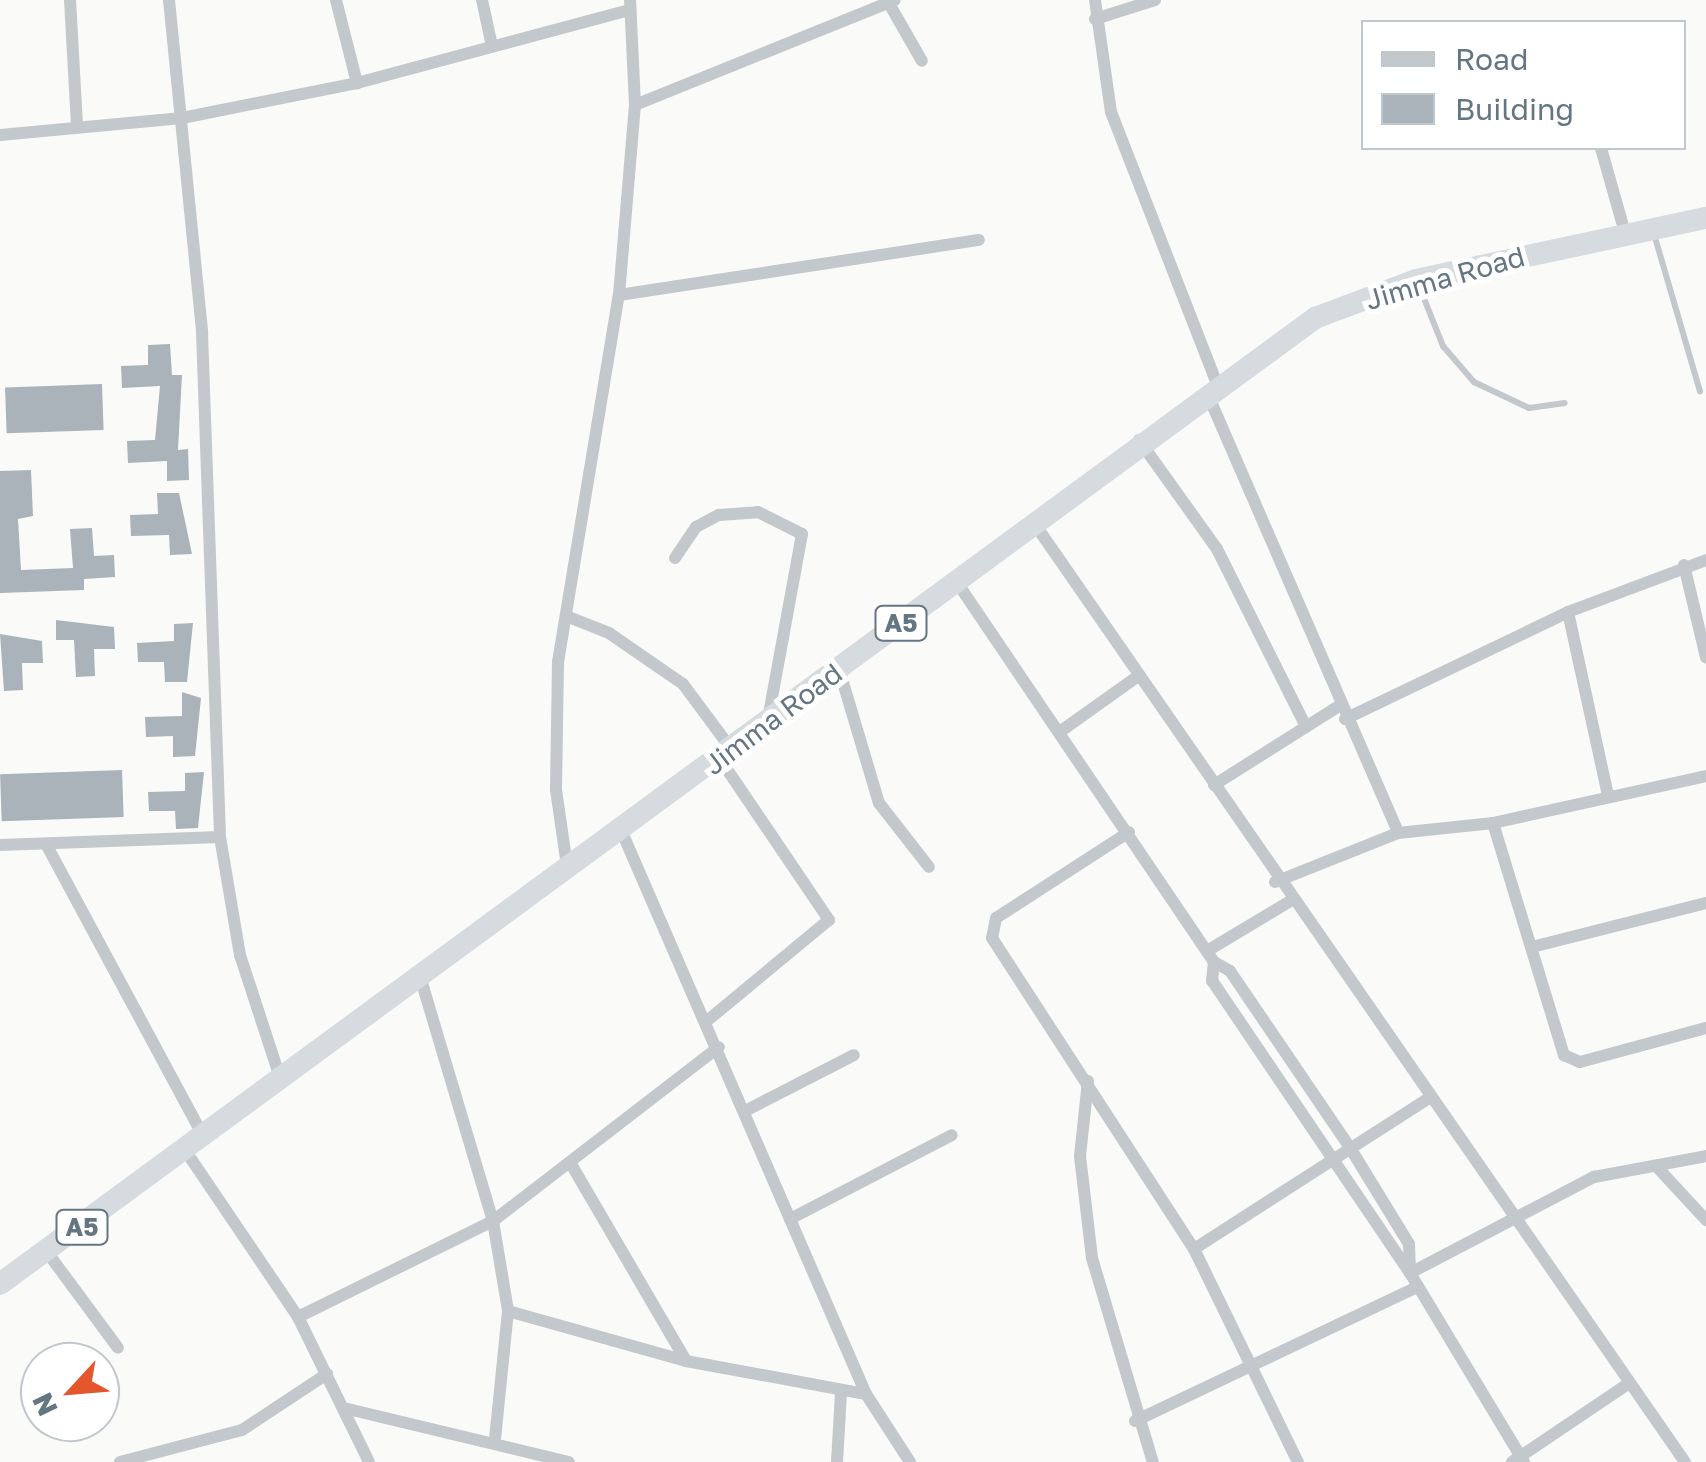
<!DOCTYPE html>
<style>
body{margin:0}
#map{position:relative;width:1706px;height:1462px;overflow:hidden;background:#fafaf8;font-family:"Golos Text",sans-serif}
div>[style]{position:absolute}
[style*='--x']{left:calc(var(--x)*1px);top:calc(var(--y)*1px);width:calc(var(--w)*1px);rotate:calc(var(--a)*1deg)}
.building>*{inset:0;background:#aab3b9;transform-origin:0 0}
.lane>*{height:6px;margin:-3px;padding:0 3px;transform-origin:3px;border-radius:3px;background:#c3c8cc}
.street>*{height:12px;margin:-6px;padding:0 6px;transform-origin:6px;border-radius:6px;background:#c3c8cc}
.highway>*{height:22px;margin:-11px;padding:0 11px;transform-origin:11px;border-radius:11px;background:#d6dbdf}
span{translate:-50% -50%;white-space:nowrap;text-align:center;line-height:1.15;-webkit-text-stroke:10px #fff;paint-order:stroke}
.shield-label span{padding:2px 8px;background:#fff;border:2px solid;border-radius:8px;-webkit-text-stroke-width:0}
.shield-label{font-size:25px;color:#657683;font-weight:700}
.street-label{font-size:28px;color:#657683}
.legend{position:absolute;left:1361px;top:20px;width:325px;height:130px;box-sizing:border-box;background:#fff;border:2px solid #c1c8cd;margin:0;padding:12px 18px;list-style:none;font-size:30px;color:#657683}
.legend li{display:flex;align-items:center;gap:20px;height:50px}
.legend b{width:50px;border:2px solid #c1c8cd}
.north{position:absolute;left:20px;top:1342px;width:100px;height:100px;box-sizing:border-box;background:#fff;border:2px solid #c1c8cd;border-radius:50%;rotate:244deg;font-size:28px;font-weight:700;line-height:40px;text-align:center;color:#657683}
.north::after{content:'';display:block;margin:auto;width:35px;height:45px;background:#e4572e;clip-path:polygon(50% 0,100% 100%,50% 72%,0 100%)}
</style>
<div id="map">
<div class="building">
<i style="clip-path:polygon(170px 344px,172px 375px,182px 375px,178px 450px,188px 449px,189px 480px,167px 481px,167px 461px,128px 463px,127px 441px,155px 440px,160px 386px,122px 388px,121px 366px,148px 365px,148px 345px)"></i>
<i style="left:102px;top:384px;width:46px;height:97px;rotate:88deg"></i>
<i style="clip-path:polygon(31px 470px,33px 516px,18px 519px,21px 570px,73px 568px,70px 529px,92px 528px,94px 556px,114px 555px,115px 577px,84px 579px,84px 590px,0 593px,0 471px)"></i>
<i style="clip-path:polygon(157px 493px,179px 493px,192px 554px,170px 555px,169px 535px,131px 536px,130px 515px,158px 514px)"></i>
<i style="clip-path:polygon(56px 620px,114px 627px,115px 649px,94px 649px,95px 676px,76px 677px,74px 640px,56px 640px)"></i>
<i style="clip-path:polygon(193px 623px,187px 682px,165px 682px,164px 662px,138px 662px,137px 643px,174px 641px,174px 624px)"></i>
<i style="clip-path:polygon(0 634px,42px 641px,43px 663px,22px 663px,23px 690px,4px 691px)"></i>
<i style="clip-path:polygon(182px 692px,201px 698px,195px 756px,173px 757px,173px 736px,146px 737px,145px 717px,182px 716px)"></i>
<i style="left:122px;top:770px;width:47px;height:122px;rotate:88deg"></i>
<i style="clip-path:polygon(204px 772px,198px 828px,176px 829px,175px 811px,149px 811px,148px 792px,185px 791px,185px 773px)"></i>
</div>
<div class="lane">
<i style="--x:1654;--y:234;--w:164;--a:73.7"></i>
<i style="--x:1419;--y:286;--w:65;--a:68.2"></i>
<i style="--x:1443;--y:346;--w:48;--a:49.3"></i>
<i style="--x:1474;--y:382;--w:61;--a:25.3"></i>
<i style="--x:1529;--y:408;--w:36;--a:-8"></i>
</div>
<div class="street">
<i style="--x:70;--y:0;--w:127;--a:86.8"></i>
<i style="--x:169;--y:0;--w:335;--a:84.3"></i>
<i style="--x:202;--y:333;--w:504;--a:87.95"></i>
<i style="--x:220;--y:837;--w:120;--a:80.4"></i>
<i style="--x:240;--y:955;--w:125;--a:71.9"></i>
<i style="--x:336;--y:0;--w:86;--a:75.8"></i>
<i style="--x:482;--y:0;--w:47;--a:77.7"></i>
<i style="--x:887;--y:0;--w:70;--a:60.2"></i>
<i style="--x:1095;--y:0;--w:113;--a:81.9"></i>
<i style="--x:1111;--y:112;--w:290;--a:68.7"></i>
<i style="--x:1095;--y:19;--w:63;--a:-17.6"></i>
<i style="--x:635;--y:105;--w:280;--a:-22"></i>
<i style="--x:0;--y:135;--w:183;--a:-5.3"></i>
<i style="--x:182;--y:118;--w:178;--a:-11.3"></i>
<i style="--x:357;--y:83;--w:283;--a:-15"></i>
<i style="--x:1601;--y:148;--w:88;--a:74.2"></i>
<i style="--x:619;--y:295;--w:364;--a:-8.7"></i>
<i style="--x:1208;--y:395;--w:477;--a:66.5"></i>
<i style="--x:1139;--y:440;--w:134;--a:54.4"></i>
<i style="--x:1217;--y:549;--w:199;--a:63.4"></i>
<i style="--x:1032;--y:520;--w:1146;--a:55.27"></i>
<i style="--x:675;--y:558;--w:37;--a:-56"></i>
<i style="--x:696;--y:527;--w:26;--a:-28"></i>
<i style="--x:719;--y:515;--w:39;--a:-4"></i>
<i style="--x:758;--y:512;--w:49;--a:26.6"></i>
<i style="--x:802;--y:534;--w:189;--a:100.4"></i>
<i style="--x:1684;--y:565;--w:95;--a:76.6"></i>
<i style="--x:956;--y:581;--w:460;--a:55.9"></i>
<i style="--x:1568;--y:612;--w:187;--a:77.7"></i>
<i style="--x:566;--y:616;--w:46;--a:21.6"></i>
<i style="--x:609;--y:633;--w:90;--a:34.6"></i>
<i style="--x:683;--y:684;--w:82;--a:53.4"></i>
<i style="--x:839;--y:669;--w:140;--a:73.4"></i>
<i style="--x:879;--y:803;--w:81;--a:52"></i>
<i style="--x:1345;--y:719;--w:247;--a:-25.6"></i>
<i style="--x:1568;--y:612;--w:147;--a:-20.6"></i>
<i style="--x:1061;--y:731;--w:95;--a:-35.5"></i>
<i style="--x:1214;--y:785;--w:148;--a:-32.3"></i>
<i style="--x:1493;--y:823;--w:243;--a:73"></i>
<i style="--x:1564;--y:1055;--w:17;--a:24"></i>
<i style="--x:1580;--y:1062;--w:131;--a:-15.1"></i>
<i style="--x:621;--y:830;--w:615;--a:66.52"></i>
<i style="--x:866;--y:1394;--w:81;--a:57.1"></i>
<i style="--x:1129;--y:832;--w:158;--a:147.1"></i>
<i style="--x:996;--y:918;--w:20;--a:101"></i>
<i style="--x:992;--y:938;--w:371;--a:57"></i>
<i style="--x:1194;--y:1249;--w:237;--a:64"></i>
<i style="--x:46;--y:844;--w:334;--a:61.7"></i>
<i style="--x:0;--y:845;--w:220;--a:-2.1"></i>
<i style="--x:567;--y:866;--w:77;--a:-98.2"></i>
<i style="--x:556;--y:790;--w:128;--a:-89.1"></i>
<i style="--x:558;--y:662;--w:372;--a:-80.6"></i>
<i style="--x:619;--y:295;--w:191;--a:-85.2"></i>
<i style="--x:635;--y:105;--w:105;--a:-92.7"></i>
<i style="--x:1275;--y:882;--w:132;--a:-21.7"></i>
<i style="--x:1398;--y:833;--w:96;--a:-6"></i>
<i style="--x:1493;--y:823;--w:218;--a:-12.4"></i>
<i style="--x:1532;--y:947;--w:179;--a:-14.2"></i>
<i style="--x:1207;--y:951;--w:96;--a:-30.9"></i>
<i style="--x:1214;--y:962;--w:18;--a:29"></i>
<i style="--x:1230;--y:971;--w:212;--a:55.8"></i>
<i style="--x:1349;--y:1146;--w:115;--a:58.5"></i>
<i style="--x:1409;--y:1244;--w:29;--a:88"></i>
<i style="--x:1410;--y:1273;--w:353;--a:-124.1"></i>
<i style="--x:1212;--y:981;--w:19;--a:-84"></i>
<i style="--x:419;--y:973;--w:259;--a:73.4"></i>
<i style="--x:493;--y:1221;--w:91;--a:80.5"></i>
<i style="--x:508;--y:1311;--w:128;--a:95.8"></i>
<i style="--x:708;--y:1020;--w:157;--a:-39.6"></i>
<i style="--x:829;--y:920;--w:194;--a:-124.1"></i>
<i style="--x:1088;--y:1081;--w:75;--a:96.1"></i>
<i style="--x:1080;--y:1156;--w:103;--a:83.3"></i>
<i style="--x:1092;--y:1258;--w:213;--a:73.4"></i>
<i style="--x:747;--y:1110;--w:120;--a:-27.2"></i>
<i style="--x:185;--y:1150;--w:202;--a:55.9"></i>
<i style="--x:298;--y:1317;--w:161;--a:63.9"></i>
<i style="--x:571;--y:1164;--w:228;--a:59.7"></i>
<i style="--x:1656;--y:1166;--w:74;--a:47.2"></i>
<i style="--x:790;--y:1219;--w:182;--a:-27.4"></i>
<i style="--x:1194;--y:1249;--w:278;--a:-32.7"></i>
<i style="--x:47;--y:1252;--w:119;--a:53.5"></i>
<i style="--x:508;--y:1311;--w:185;--a:15.7"></i>
<i style="--x:686;--y:1361;--w:183;--a:10.4"></i>
<i style="--x:298;--y:1317;--w:217;--a:-26.2"></i>
<i style="--x:493;--y:1221;--w:285;--a:-37.6"></i>
<i style="--x:348;--y:1409;--w:227;--a:13.5"></i>
<i style="--x:1135;--y:1421;--w:308;--a:-25.4"></i>
<i style="--x:120;--y:1462;--w:126;--a:-14.7"></i>
<i style="--x:242;--y:1430;--w:102;--a:-33.4"></i>
<i style="--x:837;--y:1462;--w:69;--a:-86.7"></i>
<i style="--x:1512;--y:1462;--w:141;--a:-34"></i>
<i style="--x:1524;--y:1462;--w:221;--a:-121.1"></i>
<i style="--x:1410;--y:1273;--w:208;--a:-27.6"></i>
<i style="--x:1594;--y:1177;--w:114;--a:-10.6"></i>
</div>
<div class="highway">
<i style="--x:0;--y:1284;--w:1632;--a:-36.3"></i>
<i style="--x:1315;--y:318;--w:108;--a:-20.6"></i>
<i style="--x:1416;--y:280;--w:297;--a:-12.1"></i>
</div>
<div class="shield-label">
<span style="left:901px;top:623px">A5</span>
<span style="left:82px;top:1227px">A5</span>
</div>
<div class="street-label">
<span style="left:1445px;top:278px;rotate:-16deg">Jimma Road</span>
<span style="left:773px;top:719px;rotate:-37deg">Jimma Road</span>
</div>
<ul class="legend">
<li><b style="height:12px;background:#c3c8cc"></b>Road</li>
<li><b style="height:28px;background:#aab3b9"></b>Building</li>
</ul>
<div class="north">N</div>
</div>
